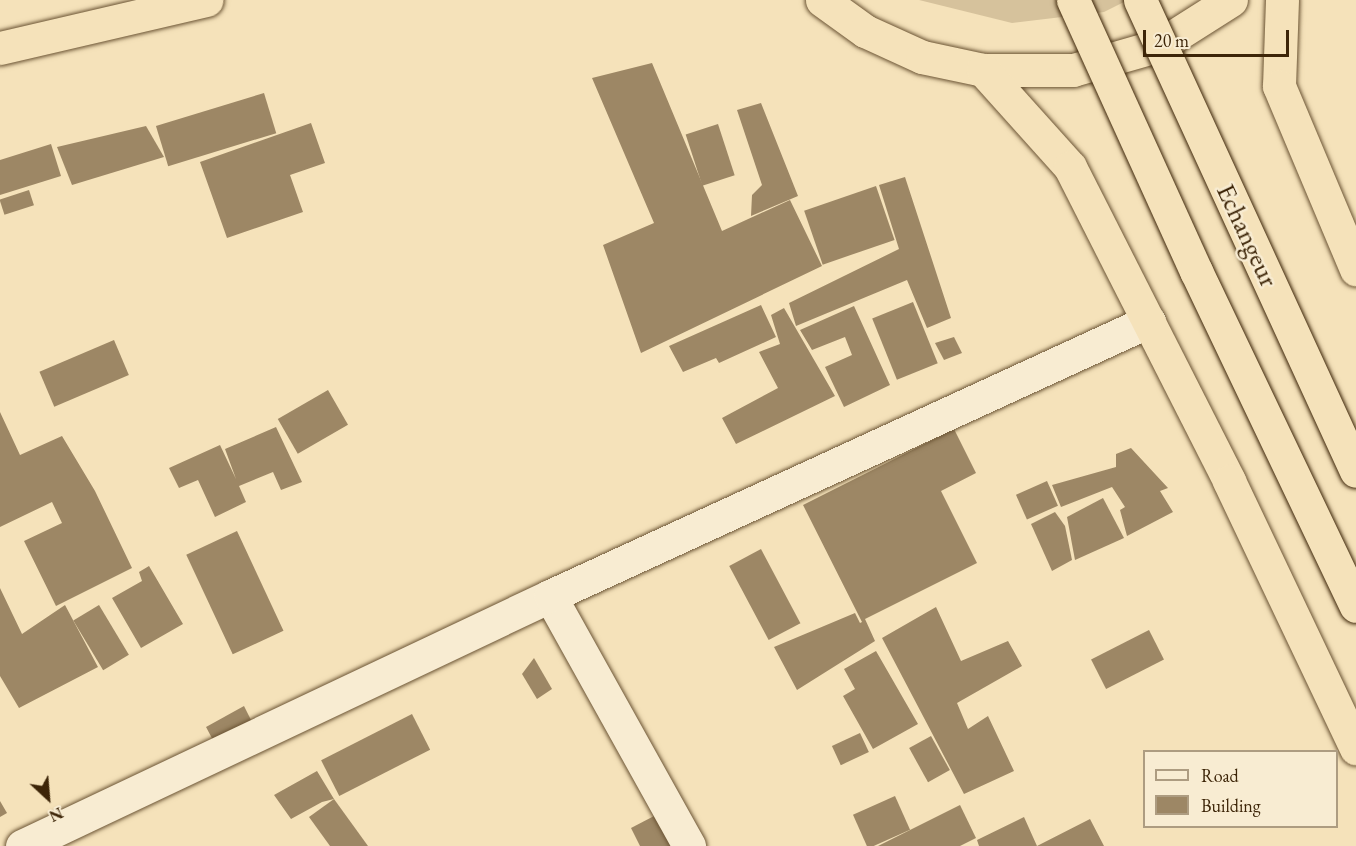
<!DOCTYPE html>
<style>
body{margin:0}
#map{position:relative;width:1356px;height:846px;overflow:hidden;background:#f5e2ba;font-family:"EB Garamond",serif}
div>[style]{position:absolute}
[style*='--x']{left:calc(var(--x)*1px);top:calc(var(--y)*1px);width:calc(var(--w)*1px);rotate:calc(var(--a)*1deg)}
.green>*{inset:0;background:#d6c29c}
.building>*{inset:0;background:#9d8765;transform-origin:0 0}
.roads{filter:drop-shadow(0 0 2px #6b5434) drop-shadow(0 0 2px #6b5434)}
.minor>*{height:33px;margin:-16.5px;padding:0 16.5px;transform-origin:16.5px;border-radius:16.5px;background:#f8ecd2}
.trunk>*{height:33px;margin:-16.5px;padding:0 16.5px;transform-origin:16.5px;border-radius:16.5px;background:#f5e2ba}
.bridges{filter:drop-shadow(0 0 2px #3d2508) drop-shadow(0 0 2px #3d2508)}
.primary-bridge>*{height:33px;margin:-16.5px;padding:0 16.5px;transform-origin:16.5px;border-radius:16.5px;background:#f5e2ba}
span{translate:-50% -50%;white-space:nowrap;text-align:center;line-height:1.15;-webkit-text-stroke:5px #f8ecd2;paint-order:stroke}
.street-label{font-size:27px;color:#3d2508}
.legend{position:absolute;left:1143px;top:750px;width:195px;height:78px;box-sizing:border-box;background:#f8ecd2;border:2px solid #ad9c81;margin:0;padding:8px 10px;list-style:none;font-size:18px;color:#3d2508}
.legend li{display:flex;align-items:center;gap:12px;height:30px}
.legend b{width:30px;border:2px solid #ad9c81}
.north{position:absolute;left:18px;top:768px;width:60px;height:60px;-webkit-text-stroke:4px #f8ecd2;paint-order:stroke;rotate:154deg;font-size:16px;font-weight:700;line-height:24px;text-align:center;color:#3d2508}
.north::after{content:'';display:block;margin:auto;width:21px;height:27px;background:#3d2508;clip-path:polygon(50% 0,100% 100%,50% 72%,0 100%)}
.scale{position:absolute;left:1143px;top:30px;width:146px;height:27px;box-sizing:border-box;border:3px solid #3d2508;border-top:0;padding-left:8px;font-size:18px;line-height:21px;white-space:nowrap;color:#3d2508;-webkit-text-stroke:4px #f8ecd2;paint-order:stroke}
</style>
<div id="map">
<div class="green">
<i style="clip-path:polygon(919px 0,1128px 0,1104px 12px,1012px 23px)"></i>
</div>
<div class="building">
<i style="clip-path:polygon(652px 63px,722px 231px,790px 200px,822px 266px,641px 353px,603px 245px,654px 223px,592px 78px)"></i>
<i style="left:264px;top:93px;width:42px;height:113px;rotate:73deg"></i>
<i style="clip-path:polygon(761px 103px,798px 196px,751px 216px,752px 195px,762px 185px,737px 110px)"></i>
<i style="clip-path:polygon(311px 123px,325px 163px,290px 175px,303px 212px,227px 238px,200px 162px)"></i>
<i style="left:718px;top:124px;width:54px;height:34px;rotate:72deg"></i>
<i style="clip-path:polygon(146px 126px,164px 157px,72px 185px,57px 147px)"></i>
<i style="clip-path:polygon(51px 144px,61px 176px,0 195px,0 160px)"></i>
<i style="clip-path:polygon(905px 177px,951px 318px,927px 328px,907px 280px,796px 326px,789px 303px,899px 249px,879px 185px)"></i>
<i style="left:876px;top:186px;width:57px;height:76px;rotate:71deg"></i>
<i style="left:29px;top:190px;width:16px;height:31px;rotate:72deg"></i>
<i style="left:913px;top:302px;width:66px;height:44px;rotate:68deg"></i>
<i style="clip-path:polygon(761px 305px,776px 337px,719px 363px,716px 358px,683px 372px,669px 346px)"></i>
<i style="clip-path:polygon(854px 306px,890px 385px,844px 407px,825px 367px,852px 355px,845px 337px,812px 350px,800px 330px)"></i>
<i style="clip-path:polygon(784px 308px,835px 396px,736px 444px,722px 418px,778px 388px,759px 352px,780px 344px,771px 315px)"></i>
<i style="clip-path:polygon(954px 337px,962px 353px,944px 360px,935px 343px)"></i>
<i style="left:114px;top:340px;width:38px;height:81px;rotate:67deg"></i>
<i style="left:328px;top:390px;width:40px;height:58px;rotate:60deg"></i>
<i style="clip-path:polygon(0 412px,20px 455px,62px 436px,95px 491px,132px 568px,56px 606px,24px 541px,62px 523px,52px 502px,0 527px)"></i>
<i style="clip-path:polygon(276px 427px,302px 482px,281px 490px,273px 472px,239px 486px,246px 502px,215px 517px,198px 480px,179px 488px,169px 468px,220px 445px,236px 479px,225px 449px)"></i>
<i style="clip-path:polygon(954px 429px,976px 473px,941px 491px,977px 563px,865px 619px,875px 641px,797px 690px,774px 647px,855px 613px,860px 623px,862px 622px,803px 505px)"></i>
<i style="clip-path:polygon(1131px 448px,1168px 488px,1160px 491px,1173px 512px,1127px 536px,1120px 510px,1125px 507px,1112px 487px,1061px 507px,1052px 485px,1116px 467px,1116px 454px)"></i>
<i style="left:1047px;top:481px;width:27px;height:34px;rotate:66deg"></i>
<i style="clip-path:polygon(1103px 498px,1124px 538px,1075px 560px,1067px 517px)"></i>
<i style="clip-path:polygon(1055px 512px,1065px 526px,1072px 560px,1052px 571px,1031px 524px)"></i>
<i style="left:237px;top:531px;width:110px;height:56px;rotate:65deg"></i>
<i style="left:761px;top:549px;width:84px;height:36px;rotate:62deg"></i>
<i style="clip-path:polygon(149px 566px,183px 624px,141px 648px,112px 598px,142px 581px,139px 572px)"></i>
<i style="clip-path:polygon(0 588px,22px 634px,65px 605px,98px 667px,19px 708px,0 676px)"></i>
<i style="left:99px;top:605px;width:58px;height:30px;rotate:59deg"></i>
<i style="clip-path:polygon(936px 607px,961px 661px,1008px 641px,1022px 666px,957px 703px,968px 729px,988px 716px,1014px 771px,964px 794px,882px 638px)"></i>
<i style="left:1149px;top:630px;width:33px;height:65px;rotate:63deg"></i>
<i style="clip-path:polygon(876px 651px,918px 724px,873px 749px,843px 696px,855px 689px,844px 669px)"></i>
<i style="clip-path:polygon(534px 658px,552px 689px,537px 699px,522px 674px)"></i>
<i style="clip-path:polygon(244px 706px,254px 726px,214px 742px,206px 727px)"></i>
<i style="left:412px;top:714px;width:40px;height:102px;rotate:63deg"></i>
<i style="left:860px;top:733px;width:21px;height:31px;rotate:65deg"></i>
<i style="left:931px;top:736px;width:39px;height:25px;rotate:61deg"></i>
<i style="clip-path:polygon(317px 771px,334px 799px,322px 802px,291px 819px,274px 795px)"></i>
<i style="left:895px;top:796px;width:37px;height:46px;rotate:66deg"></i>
<i style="clip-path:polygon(334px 799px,368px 846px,330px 846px,309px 817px)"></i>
<i style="clip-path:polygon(0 801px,7px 813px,0 817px)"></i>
<i style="clip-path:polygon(960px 805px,976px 838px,960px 846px,878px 846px)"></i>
<i style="clip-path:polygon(656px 815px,673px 846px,640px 846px,631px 828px)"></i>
<i style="clip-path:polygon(1024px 817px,1037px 846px,1090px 819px,1104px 846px,979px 846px,977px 840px)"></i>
</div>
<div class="roads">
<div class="minor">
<i style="--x:550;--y:596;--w:286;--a:60.9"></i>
<i style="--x:22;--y:846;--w:584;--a:-25.34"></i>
<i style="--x:550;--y:596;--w:659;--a:-24.66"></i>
</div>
<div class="trunk">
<i style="--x:822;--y:0;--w:53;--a:35.8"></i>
<i style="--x:865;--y:31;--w:63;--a:24.5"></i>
<i style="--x:922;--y:57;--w:62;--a:12"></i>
<i style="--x:983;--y:70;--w:90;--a:0"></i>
<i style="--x:1073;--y:70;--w:91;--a:-16"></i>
<i style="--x:1160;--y:45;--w:84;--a:-32.4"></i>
<i style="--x:1282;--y:0;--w:86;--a:92"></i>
<i style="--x:1279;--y:86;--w:199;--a:67.2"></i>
<i style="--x:0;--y:48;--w:212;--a:-13.1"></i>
<i style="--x:983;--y:70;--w:130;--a:48.1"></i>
<i style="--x:1070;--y:167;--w:352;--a:63.1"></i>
<i style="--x:1229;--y:481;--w:296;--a:64.6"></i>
</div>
</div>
<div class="bridges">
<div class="primary-bridge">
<i style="--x:1073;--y:0;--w:298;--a:65.6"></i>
<i style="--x:1196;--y:271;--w:371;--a:64.5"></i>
<i style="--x:1140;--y:0;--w:518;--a:65.36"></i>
</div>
</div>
<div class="street-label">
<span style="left:1248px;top:235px;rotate:65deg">Echangeur</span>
</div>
<ul class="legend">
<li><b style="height:8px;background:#f8ecd2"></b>Road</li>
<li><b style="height:16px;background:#9d8765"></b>Building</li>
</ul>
<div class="north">N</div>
<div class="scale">20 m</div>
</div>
